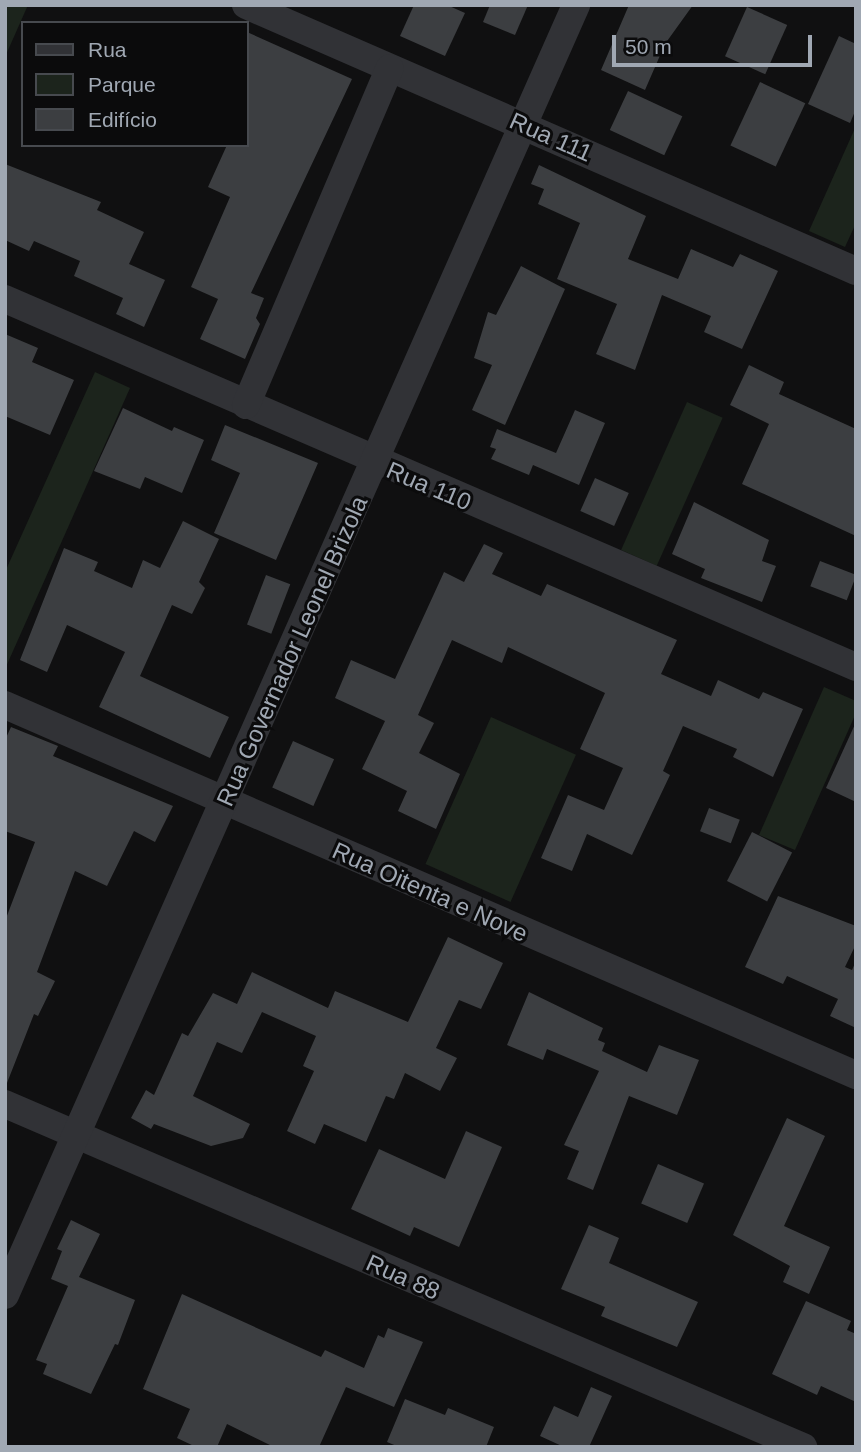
<!DOCTYPE html>
<meta charset="utf-8">
<style>
body{margin:0}
#map{position:relative;width:861px;height:1452px;overflow:hidden;background:#101011;font-family:Helvetica,sans-serif}
div>[style]{position:absolute}
[style*='--x']{left:calc(var(--x)*1px);top:calc(var(--y)*1px);width:calc(var(--w)*1px);rotate:calc(var(--a)*1deg)}
.green>*{inset:0;background:#1c241c;transform-origin:0 0}
.building>*{inset:0;background:#3c3e41;transform-origin:0 0}
.minor>*{height:28px;margin:-14px;padding:0 14px;transform-origin:14px;border-radius:14px;background:#313236}
span{translate:-50% -50%;white-space:nowrap;text-align:center;line-height:1.15;-webkit-text-stroke:6px #0b0b0c;paint-order:stroke}
.street-label{font-size:24px;color:#a0a8b3}
.frame{position:absolute;inset:0;border:7px solid #a0a8b3;pointer-events:none}
.legend{position:absolute;left:21px;top:21px;width:228px;height:126px;box-sizing:border-box;background:#0b0b0c;border:2px solid #474a4f;margin:0;padding:9px 12px;list-style:none;font-size:21px;color:#a0a8b3}
.legend li{display:flex;align-items:center;gap:14px;height:35px}
.legend b{width:35px;border:2px solid #474a4f}
.scale{position:absolute;left:612px;top:35px;width:200px;height:32px;box-sizing:border-box;border:4px solid #a0a8b3;border-top:0;padding-left:9px;font-size:21px;line-height:24px;white-space:nowrap;color:#a0a8b3;-webkit-text-stroke:5px #0b0b0c;paint-order:stroke}
</style>
<div id="map">
<div class="green">
<i style="clip-path:polygon(5px 5px,28px 5px,5px 57px)"></i>
<i style="clip-path:polygon(856px 126px,856px 223px,845px 247px,809px 231px)"></i>
<i style="clip-path:polygon(95px 372px,130px 388px,5px 669px,5px 572px)"></i>
<i style="left:687px;top:402px;width:39px;height:162px;rotate:24deg"></i>
<i style="clip-path:polygon(824px 687px,856px 701px,856px 713px,795px 850px,759px 835px)"></i>
<i style="left:491px;top:717px;width:93px;height:161px;rotate:24deg"></i>
</div>
<div class="building">
<i style="clip-path:polygon(414px 5px,447px 5px,465px 13px,445px 56px,400px 36px)"></i>
<i style="clip-path:polygon(490px 5px,528px 5px,515px 35px,483px 22px)"></i>
<i style="clip-path:polygon(629px 5px,693px 5px,665px 44px,645px 90px,601px 70px)"></i>
<i style="left:747px;top:7px;width:44px;height:54px;rotate:24deg"></i>
<i style="clip-path:polygon(247px 32px,352px 79px,251px 293px,264px 298px,256px 318px,260px 324px,245px 359px,200px 339px,218px 299px,191px 287px,230px 197px,208px 187px,227px 145px,247px 145px)"></i>
<i style="clip-path:polygon(839px 36px,856px 44px,856px 109px,850px 123px,808px 104px)"></i>
<i style="left:760px;top:82px;width:50px;height:70px;rotate:25deg"></i>
<i style="left:628px;top:91px;width:60px;height:43px;rotate:25deg"></i>
<i style="clip-path:polygon(5px 164px,101px 202px,97px 210px,144px 232px,129px 264px,165px 280px,144px 327px,116px 314px,123px 298px,74px 276px,80px 261px,34px 241px,29px 251px,5px 240px)"></i>
<i style="clip-path:polygon(539px 165px,646px 216px,628px 259px,678px 279px,691px 249px,733px 267px,740px 254px,778px 271px,742px 349px,704px 332px,711px 316px,662px 295px,635px 370px,596px 354px,617px 304px,557px 279px,580px 223px,538px 204px,544px 189px,531px 184px)"></i>
<i style="clip-path:polygon(521px 266px,565px 289px,505px 425px,472px 410px,492px 365px,474px 358px,488px 312px,496px 315px)"></i>
<i style="clip-path:polygon(5px 334px,38px 348px,32px 362px,74px 380px,50px 435px,5px 416px)"></i>
<i style="clip-path:polygon(749px 365px,784px 382px,779px 394px,856px 429px,856px 536px,742px 484px,769px 424px,730px 405px)"></i>
<i style="clip-path:polygon(123px 408px,172px 431px,174px 427px,204px 440px,182px 493px,145px 477px,140px 489px,94px 471px)"></i>
<i style="clip-path:polygon(575px 410px,605px 423px,579px 485px,533px 465px,529px 475px,491px 459px,496px 449px,490px 447px,497px 429px,556px 453px)"></i>
<i style="clip-path:polygon(225px 425px,318px 463px,276px 560px,214px 533px,240px 473px,211px 460px)"></i>
<i style="left:595px;top:478px;width:37px;height:36px;rotate:24deg"></i>
<i style="clip-path:polygon(694px 502px,769px 540px,762px 561px,776px 566px,762px 602px,701px 578px,705px 569px,672px 554px)"></i>
<i style="clip-path:polygon(183px 521px,219px 539px,199px 582px,205px 588px,192px 614px,172px 605px,140px 676px,229px 717px,210px 758px,99px 707px,125px 652px,67px 625px,47px 672px,20px 660px,64px 548px,98px 562px,94px 571px,132px 588px,143px 560px,160px 568px)"></i>
<i style="clip-path:polygon(484px 544px,503px 553px,492px 574px,541px 596px,547px 584px,677px 640px,661px 674px,711px 696px,718px 680px,759px 699px,763px 692px,803px 709px,773px 777px,733px 757px,737px 749px,683px 726px,663px 771px,670px 775px,632px 855px,587px 834px,572px 871px,541px 858px,568px 795px,604px 810px,623px 768px,580px 749px,605px 693px,508px 647px,502px 663px,452px 640px,418px 715px,434px 723px,419px 753px,460px 774px,436px 829px,398px 811px,407px 791px,362px 769px,385px 721px,335px 698px,351px 660px,395px 679px,444px 572px,464px 582px)"></i>
<i style="left:820px;top:561px;width:39px;height:27px;rotate:21deg"></i>
<i style="left:266px;top:575px;width:26px;height:53px;rotate:21deg"></i>
<i style="clip-path:polygon(856px 722px,856px 802px,826px 788px)"></i>
<i style="clip-path:polygon(11px 727px,58px 746px,53px 756px,173px 806px,155px 842px,134px 831px,107px 886px,75px 871px,37px 972px,55px 981px,38px 1016px,34px 1014px,7px 1083px,5px 921px,35px 842px,5px 831px,5px 740px)"></i>
<i style="left:293px;top:741px;width:45px;height:51px;rotate:24deg"></i>
<i style="left:709px;top:808px;width:33px;height:25px;rotate:21deg"></i>
<i style="left:752px;top:832px;width:45px;height:55px;rotate:27deg"></i>
<i style="clip-path:polygon(778px 896px,856px 926px,856px 944px,845px 967px,852px 970px,856px 961px,856px 1028px,830px 1016px,838px 999px,787px 976px,783px 984px,745px 967px)"></i>
<i style="clip-path:polygon(448px 937px,503px 963px,481px 1009px,459px 1000px,436px 1048px,457px 1058px,440px 1091px,405px 1073px,394px 1099px,386px 1096px,366px 1142px,324px 1124px,315px 1144px,287px 1131px,314px 1071px,303px 1066px,316px 1036px,262px 1012px,242px 1053px,217px 1042px,193px 1096px,250px 1124px,243px 1138px,211px 1146px,154px 1124px,151px 1129px,131px 1118px,146px 1090px,154px 1095px,182px 1033px,188px 1036px,213px 993px,237px 1004px,252px 972px,328px 1008px,335px 991px,408px 1022px)"></i>
<i style="clip-path:polygon(529px 992px,603px 1028px,598px 1040px,605px 1043px,602px 1051px,647px 1072px,659px 1045px,699px 1060px,677px 1115px,629px 1096px,593px 1190px,567px 1179px,579px 1151px,564px 1145px,599px 1071px,547px 1049px,543px 1060px,507px 1045px)"></i>
<i style="clip-path:polygon(787px 1118px,825px 1136px,784px 1226px,830px 1247px,809px 1294px,783px 1282px,790px 1266px,733px 1235px)"></i>
<i style="clip-path:polygon(466px 1131px,502px 1147px,459px 1247px,414px 1227px,410px 1236px,351px 1209px,379px 1149px,445px 1179px)"></i>
<i style="left:658px;top:1164px;width:50px;height:43px;rotate:23deg"></i>
<i style="clip-path:polygon(71px 1220px,100px 1234px,79px 1277px,135px 1300px,118px 1345px,115px 1344px,91px 1394px,43px 1374px,47px 1364px,36px 1360px,68px 1286px,51px 1279px,62px 1251px,57px 1249px)"></i>
<i style="clip-path:polygon(589px 1225px,619px 1238px,609px 1263px,698px 1302px,677px 1347px,601px 1316px,605px 1307px,561px 1289px)"></i>
<i style="clip-path:polygon(182px 1294px,321px 1357px,325px 1350px,364px 1368px,378px 1335px,384px 1338px,388px 1328px,423px 1342px,394px 1407px,346px 1387px,319px 1447px,274px 1447px,227px 1424px,217px 1447px,196px 1447px,177px 1438px,190px 1409px,143px 1389px)"></i>
<i style="clip-path:polygon(806px 1301px,851px 1321px,847px 1330px,856px 1334px,856px 1402px,821px 1386px,817px 1395px,772px 1374px)"></i>
<i style="clip-path:polygon(591px 1387px,612px 1396px,589px 1447px,564px 1447px,540px 1436px,554px 1406px,578px 1417px)"></i>
<i style="clip-path:polygon(405px 1399px,445px 1415px,448px 1408px,494px 1427px,486px 1447px,399px 1447px,387px 1442px)"></i>
</div>
<div class="minor">
<i style="--x:246;--y:5;--w:665;--a:23.56"></i>
<i style="--x:5;--y:299;--w:927;--a:23.39"></i>
<i style="--x:246;--y:405;--w:366;--a:-66.9"></i>
<i style="--x:5;--y:705;--w:928;--a:23.5"></i>
<i style="--x:5;--y:1104;--w:869;--a:23.26"></i>
<i style="--x:5;--y:1295;--w:1411;--a:-66.12"></i>
</div>
<div class="street-label">
<span style="left:551px;top:137px;rotate:24deg">Rua 111</span>
<span style="left:429px;top:486px;rotate:23deg">Rua 110</span>
<span style="left:292px;top:651px;rotate:-66deg">Rua Governador Leonel Brizola</span>
<span style="left:430px;top:892px;rotate:24deg">Rua Oitenta e Nove</span>
<span style="left:403px;top:1277px;rotate:24deg">Rua 88</span>
</div>
<div class="frame"></div>
<ul class="legend">
<li><b style="height:9px;background:#313236"></b>Rua</li>
<li><b style="height:19px;background:#1c241c"></b>Parque</li>
<li><b style="height:19px;background:#3c3e41"></b>Edifício</li>
</ul>
<div class="scale">50 m</div>
</div>
